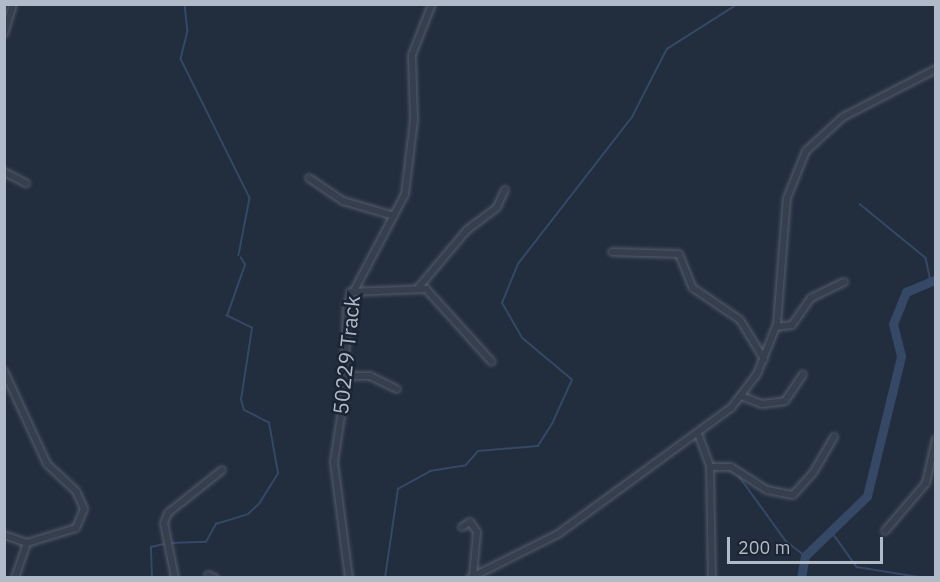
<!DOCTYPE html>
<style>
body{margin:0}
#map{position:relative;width:940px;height:582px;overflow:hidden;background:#222d3d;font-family:"IBM Plex Sans",sans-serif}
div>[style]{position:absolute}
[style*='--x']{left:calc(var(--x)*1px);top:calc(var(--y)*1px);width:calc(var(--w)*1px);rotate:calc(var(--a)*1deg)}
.stream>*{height:1.5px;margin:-0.75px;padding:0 0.75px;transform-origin:0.75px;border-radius:0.75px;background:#354865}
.river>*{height:9px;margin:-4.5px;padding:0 4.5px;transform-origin:4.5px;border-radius:4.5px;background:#354865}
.roads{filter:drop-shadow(0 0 2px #545d6b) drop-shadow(0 0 2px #545d6b)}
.minor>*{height:6px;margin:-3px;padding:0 3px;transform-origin:3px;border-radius:3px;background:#363f4d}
span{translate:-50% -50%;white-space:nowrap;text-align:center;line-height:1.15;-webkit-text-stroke:5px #1b2432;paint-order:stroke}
.street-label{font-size:21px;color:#b1bac8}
.frame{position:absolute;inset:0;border:6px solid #b1bac8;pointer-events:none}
.scale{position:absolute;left:727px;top:537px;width:156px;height:27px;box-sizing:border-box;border:3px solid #b1bac8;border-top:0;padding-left:8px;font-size:18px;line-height:21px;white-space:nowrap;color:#b1bac8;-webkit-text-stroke:4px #1b2432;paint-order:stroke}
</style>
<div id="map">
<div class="stream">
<i style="--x:185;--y:4;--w:27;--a:84"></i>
<i style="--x:188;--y:31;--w:29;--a:104"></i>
<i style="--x:181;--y:59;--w:155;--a:63.6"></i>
<i style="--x:250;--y:198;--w:58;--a:100.9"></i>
<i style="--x:860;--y:204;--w:85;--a:39.3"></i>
<i style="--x:926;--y:258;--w:24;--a:78"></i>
<i style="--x:739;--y:476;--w:80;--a:54.1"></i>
<i style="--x:786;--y:541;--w:24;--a:38"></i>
<i style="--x:832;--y:532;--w:43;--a:54.5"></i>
<i style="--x:857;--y:567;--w:70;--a:9.1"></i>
<i style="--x:170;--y:543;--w:36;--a:-2"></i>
<i style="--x:206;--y:542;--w:21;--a:-61"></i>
<i style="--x:216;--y:524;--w:34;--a:-17"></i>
<i style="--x:248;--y:514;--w:15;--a:-42"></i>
<i style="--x:259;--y:504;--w:36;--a:-58"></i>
<i style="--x:278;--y:473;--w:51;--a:-100.2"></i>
<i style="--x:269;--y:423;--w:28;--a:-153"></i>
<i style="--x:244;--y:410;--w:10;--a:-107"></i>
<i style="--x:241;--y:400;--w:73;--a:-81.3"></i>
<i style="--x:252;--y:328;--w:28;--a:-154"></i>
<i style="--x:227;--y:316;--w:54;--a:-70.6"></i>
<i style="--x:245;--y:265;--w:8;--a:-120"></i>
<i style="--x:152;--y:578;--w:31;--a:-92"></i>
<i style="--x:151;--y:547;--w:13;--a:-13"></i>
<i style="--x:385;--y:578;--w:90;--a:-81.7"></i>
<i style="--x:398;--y:489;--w:37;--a:-29"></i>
<i style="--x:430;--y:471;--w:36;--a:-9"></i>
<i style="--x:466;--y:465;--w:18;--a:-49"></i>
<i style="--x:478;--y:451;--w:60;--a:-4.8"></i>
<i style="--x:538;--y:446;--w:26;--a:-58"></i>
<i style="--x:552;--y:424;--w:48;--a:-65.6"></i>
<i style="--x:572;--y:380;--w:65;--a:-140"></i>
<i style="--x:522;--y:338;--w:40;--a:-119.7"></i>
<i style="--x:502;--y:303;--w:42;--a:-67.7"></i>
<i style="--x:518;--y:264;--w:186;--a:-52.2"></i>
<i style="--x:632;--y:117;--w:76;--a:-62.8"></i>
<i style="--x:667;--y:49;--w:84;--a:-32.4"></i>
</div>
<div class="river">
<i style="--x:801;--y:578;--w:22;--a:-80"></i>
<i style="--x:805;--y:556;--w:86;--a:-44.1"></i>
<i style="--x:867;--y:496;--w:144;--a:-76.3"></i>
<i style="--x:901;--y:356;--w:33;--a:-104"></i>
<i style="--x:893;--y:324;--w:35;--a:-68"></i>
<i style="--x:906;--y:292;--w:33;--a:-23"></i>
</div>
<div class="roads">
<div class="minor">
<i style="--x:4;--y:34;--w:31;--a:-73"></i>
<i style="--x:4;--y:172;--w:25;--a:27"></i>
<i style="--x:309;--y:178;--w:41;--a:34.1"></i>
<i style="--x:343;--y:201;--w:53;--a:16.4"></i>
<i style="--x:612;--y:252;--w:67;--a:1.7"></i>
<i style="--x:679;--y:254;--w:37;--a:68"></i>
<i style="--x:693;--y:288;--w:57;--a:34.2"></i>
<i style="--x:740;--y:320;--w:46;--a:58.4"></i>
<i style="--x:419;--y:287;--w:75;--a:-49.9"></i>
<i style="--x:467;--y:230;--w:38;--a:-37"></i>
<i style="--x:497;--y:207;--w:19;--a:-65"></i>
<i style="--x:350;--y:292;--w:76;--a:-2.3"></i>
<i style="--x:426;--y:289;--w:98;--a:47.9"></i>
<i style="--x:776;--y:327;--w:16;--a:-7"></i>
<i style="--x:792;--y:325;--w:33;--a:-55"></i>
<i style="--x:811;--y:298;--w:37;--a:-26"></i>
<i style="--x:4;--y:371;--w:102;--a:65.2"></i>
<i style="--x:47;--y:464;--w:40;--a:43"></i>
<i style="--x:76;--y:491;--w:20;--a:66"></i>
<i style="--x:84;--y:509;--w:21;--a:113"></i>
<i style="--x:76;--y:528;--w:51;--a:163"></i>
<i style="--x:27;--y:543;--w:37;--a:109"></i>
<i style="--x:344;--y:376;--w:26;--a:0"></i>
<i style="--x:370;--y:376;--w:30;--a:26"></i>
<i style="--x:741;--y:396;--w:22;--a:21"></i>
<i style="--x:762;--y:404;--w:23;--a:-7"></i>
<i style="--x:785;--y:401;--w:32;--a:-56"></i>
<i style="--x:699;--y:436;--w:33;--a:70"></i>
<i style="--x:710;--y:467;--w:111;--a:89"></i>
<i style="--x:710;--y:467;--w:21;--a:0"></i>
<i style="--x:731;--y:467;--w:43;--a:32.6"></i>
<i style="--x:767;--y:490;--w:26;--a:11"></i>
<i style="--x:793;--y:495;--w:30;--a:-48"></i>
<i style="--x:813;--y:473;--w:42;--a:-59.7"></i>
<i style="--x:462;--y:527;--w:9;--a:-32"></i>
<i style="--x:470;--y:522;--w:12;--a:55"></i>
<i style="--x:477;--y:532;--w:44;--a:95.2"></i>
<i style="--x:885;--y:531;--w:63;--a:-49.5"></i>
<i style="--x:926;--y:483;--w:45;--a:-77.2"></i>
<i style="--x:4;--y:535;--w:24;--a:19"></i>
<i style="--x:208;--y:575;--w:8;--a:23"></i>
<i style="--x:175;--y:578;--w:56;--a:-101.3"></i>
<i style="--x:164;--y:523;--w:11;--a:-68"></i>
<i style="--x:168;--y:513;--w:69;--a:-38.5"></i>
<i style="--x:349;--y:578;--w:117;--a:-97.4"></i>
<i style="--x:334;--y:462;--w:66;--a:-81.3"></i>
<i style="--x:344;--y:397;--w:93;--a:-88.2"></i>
<i style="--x:347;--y:304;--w:124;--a:-62.2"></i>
<i style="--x:405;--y:194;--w:75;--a:-83.1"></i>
<i style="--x:414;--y:120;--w:65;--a:-91.8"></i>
<i style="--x:412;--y:55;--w:55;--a:-68.6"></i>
<i style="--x:470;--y:578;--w:98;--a:-26.6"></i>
<i style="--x:558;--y:534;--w:214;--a:-36.1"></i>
<i style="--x:731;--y:408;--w:43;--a:-52.6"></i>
<i style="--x:757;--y:374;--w:54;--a:-68.2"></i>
<i style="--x:777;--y:324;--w:126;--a:-85.5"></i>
<i style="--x:787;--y:198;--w:51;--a:-68"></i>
<i style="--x:806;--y:151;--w:50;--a:-42.6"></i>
<i style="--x:843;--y:117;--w:105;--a:-27.3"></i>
</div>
</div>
<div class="street-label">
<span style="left:346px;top:355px;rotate:-84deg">50229 Track</span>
</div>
<div class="frame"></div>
<div class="scale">200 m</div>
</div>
